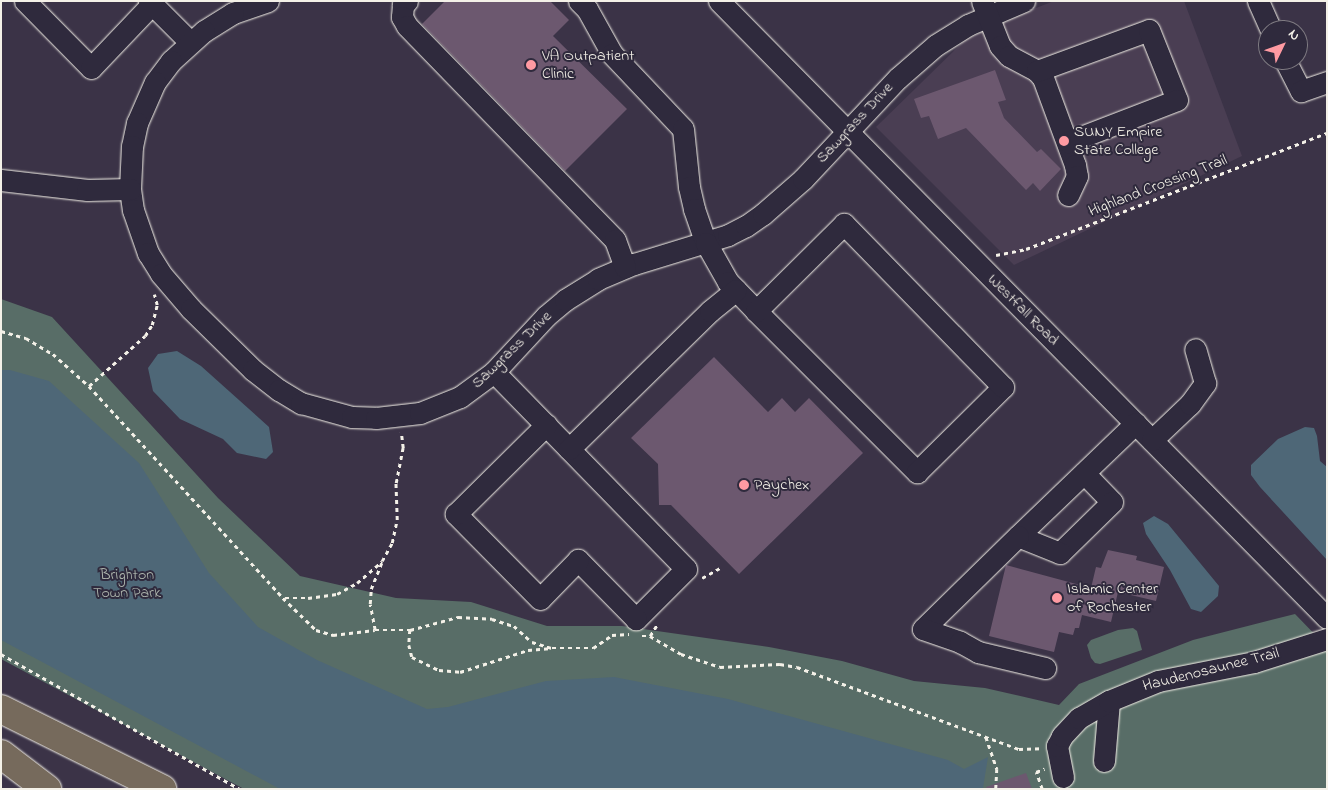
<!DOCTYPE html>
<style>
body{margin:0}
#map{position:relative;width:1328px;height:790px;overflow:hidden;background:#3b3347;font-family:"Indie Flower",sans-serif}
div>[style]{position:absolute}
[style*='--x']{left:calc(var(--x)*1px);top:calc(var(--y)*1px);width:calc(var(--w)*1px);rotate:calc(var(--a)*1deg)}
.built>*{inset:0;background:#4a3e53}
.green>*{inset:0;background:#586d67}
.water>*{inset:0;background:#4e6777}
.building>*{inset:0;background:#6c586f}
.path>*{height:2.5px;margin-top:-1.25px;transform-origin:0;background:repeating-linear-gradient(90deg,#f4f1e8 0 4px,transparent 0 8px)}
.roads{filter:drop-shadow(0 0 1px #f4f1e8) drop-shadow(0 0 1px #f4f1e8)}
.minor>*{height:21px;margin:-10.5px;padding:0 10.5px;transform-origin:10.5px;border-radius:10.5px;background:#2f2a3d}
.highway>*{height:28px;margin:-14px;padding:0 14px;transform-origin:14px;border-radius:14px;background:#766a5c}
.dots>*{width:14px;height:14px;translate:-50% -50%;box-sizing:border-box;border:2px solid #2f2a3d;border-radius:50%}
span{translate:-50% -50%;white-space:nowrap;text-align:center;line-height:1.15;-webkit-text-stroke:4px #2f2a3d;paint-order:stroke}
.poi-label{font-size:16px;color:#f4f1e8}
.left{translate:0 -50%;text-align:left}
.street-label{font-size:16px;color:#f4f1e8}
.park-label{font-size:16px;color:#aeb6ae}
.frame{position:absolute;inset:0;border:2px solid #f4f1e8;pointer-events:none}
.north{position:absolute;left:1258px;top:20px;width:50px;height:50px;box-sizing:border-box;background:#2f2a3d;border:1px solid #7e7a81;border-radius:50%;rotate:48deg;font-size:14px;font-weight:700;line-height:20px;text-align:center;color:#f4f1e8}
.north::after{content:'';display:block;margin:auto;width:18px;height:22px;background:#ff9aa2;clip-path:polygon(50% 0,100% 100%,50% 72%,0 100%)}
</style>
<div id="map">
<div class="built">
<i style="clip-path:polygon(1054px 1px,1184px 1px,1242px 156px,1014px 265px,876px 127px,965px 40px,1010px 18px)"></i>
</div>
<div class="green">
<i style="clip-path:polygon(1px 299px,52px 317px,218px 498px,300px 576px,396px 598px,471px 602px,547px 626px,622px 626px,769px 647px,842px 661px,914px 681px,985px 688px,1059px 705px,1079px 684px,1193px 640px,1295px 614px,1327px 647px,1327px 789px,244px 789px,1px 659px)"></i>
<i style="clip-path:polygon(1133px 628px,1137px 631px,1142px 650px,1100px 664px,1095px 663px,1091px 658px,1087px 645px,1091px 640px,1118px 630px)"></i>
</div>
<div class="water">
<i style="clip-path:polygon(177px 351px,201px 366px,269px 427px,273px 452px,266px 459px,237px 453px,223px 439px,180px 419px,153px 391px,148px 368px,158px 354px)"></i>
<i style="clip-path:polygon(1px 370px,10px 370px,49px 381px,139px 463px,209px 573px,258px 627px,317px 660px,427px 709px,448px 707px,546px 681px,614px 677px,728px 699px,948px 760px,964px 769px,988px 757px,983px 788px,280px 789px,1px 640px)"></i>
<i style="clip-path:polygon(1305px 427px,1314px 428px,1317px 436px,1320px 461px,1327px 467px,1327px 560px,1260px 487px,1251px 475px,1251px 465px,1278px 439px)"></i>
<i style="clip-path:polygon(1154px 516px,1168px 524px,1219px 586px,1218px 596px,1201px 612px,1191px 609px,1170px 570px,1146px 534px,1143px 523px)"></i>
</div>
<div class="building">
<i style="clip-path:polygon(445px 1px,550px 1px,569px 20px,553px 36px,627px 109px,565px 171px,422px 24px)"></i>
<i style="clip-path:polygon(995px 70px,1006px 100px,998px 102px,1004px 118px,1037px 152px,1041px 149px,1061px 169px,1040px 191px,1033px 183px,1026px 190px,966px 128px,938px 139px,929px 116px,921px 118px,914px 99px)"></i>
<i style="clip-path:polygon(714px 357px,768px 412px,782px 398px,795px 412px,809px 398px,863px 453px,739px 574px,671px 505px,659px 505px,658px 464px,631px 438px)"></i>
<i style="clip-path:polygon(1108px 550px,1137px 556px,1136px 560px,1164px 567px,1156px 601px,1118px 592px,1111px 622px,1082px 615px,1079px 628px,1075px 628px,1073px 635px,1059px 632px,1054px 652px,989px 636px,1006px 565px,1091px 588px,1096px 567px,1101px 568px)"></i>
<i style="clip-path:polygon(1026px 773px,1032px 789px,987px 789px,986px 787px)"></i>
</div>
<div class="path">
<i style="--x:996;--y:255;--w:31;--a:-11"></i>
<i style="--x:1026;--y:249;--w:323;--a:-21.1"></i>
<i style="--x:1;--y:331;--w:26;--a:16"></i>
<i style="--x:26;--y:338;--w:31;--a:31"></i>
<i style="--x:53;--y:354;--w:48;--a:41.6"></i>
<i style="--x:89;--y:386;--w:287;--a:47.5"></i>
<i style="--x:283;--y:598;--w:46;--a:44.1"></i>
<i style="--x:316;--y:630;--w:18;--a:16"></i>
<i style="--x:333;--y:635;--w:42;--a:-6.8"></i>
<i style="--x:375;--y:630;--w:35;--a:0"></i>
<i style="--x:410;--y:630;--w:50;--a:-15.2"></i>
<i style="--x:458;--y:617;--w:34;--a:3"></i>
<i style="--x:492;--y:619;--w:23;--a:18"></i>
<i style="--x:514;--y:626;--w:24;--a:42"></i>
<i style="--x:532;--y:642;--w:21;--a:17"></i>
<i style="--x:552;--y:648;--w:41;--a:0"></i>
<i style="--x:593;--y:648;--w:23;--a:-34"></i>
<i style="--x:612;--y:635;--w:17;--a:-3"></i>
<i style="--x:89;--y:386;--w:75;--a:-41.8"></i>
<i style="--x:145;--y:336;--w:13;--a:-58"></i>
<i style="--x:152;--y:325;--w:21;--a:-76"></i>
<i style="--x:157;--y:305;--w:11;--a:-105"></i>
<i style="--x:702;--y:578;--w:21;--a:-29"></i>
<i style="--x:285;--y:598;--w:23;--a:0"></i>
<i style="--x:308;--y:598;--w:29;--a:-8"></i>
<i style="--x:337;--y:594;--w:23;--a:-29"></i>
<i style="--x:357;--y:583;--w:33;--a:-41"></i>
<i style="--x:382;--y:561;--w:21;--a:-61"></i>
<i style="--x:392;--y:543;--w:24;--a:-78"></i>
<i style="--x:397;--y:520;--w:37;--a:-92"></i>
<i style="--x:396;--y:483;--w:36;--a:-79"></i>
<i style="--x:403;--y:448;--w:16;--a:-97"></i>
<i style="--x:375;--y:630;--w:26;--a:-101"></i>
<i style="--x:370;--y:604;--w:15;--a:-86"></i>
<i style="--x:371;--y:589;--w:29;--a:-68"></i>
<i style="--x:410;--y:630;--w:15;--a:94"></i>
<i style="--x:409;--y:645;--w:12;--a:76"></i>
<i style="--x:412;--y:657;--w:30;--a:26"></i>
<i style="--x:439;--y:670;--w:21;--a:5"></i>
<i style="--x:460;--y:672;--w:71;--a:-17.9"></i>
<i style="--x:528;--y:650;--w:21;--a:-5"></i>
<i style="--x:642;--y:636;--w:8;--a:0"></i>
<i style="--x:650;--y:636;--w:36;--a:30"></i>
<i style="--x:681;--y:654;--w:41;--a:18.4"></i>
<i style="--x:720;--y:667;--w:60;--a:-2.9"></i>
<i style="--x:780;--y:664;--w:17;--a:10"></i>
<i style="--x:797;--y:667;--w:237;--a:20.3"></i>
<i style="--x:1019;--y:749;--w:23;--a:-2"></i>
<i style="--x:650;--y:636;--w:13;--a:-58"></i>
<i style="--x:1;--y:654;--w:274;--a:29.5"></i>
<i style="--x:986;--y:737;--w:34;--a:71"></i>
<i style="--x:997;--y:769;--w:20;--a:93"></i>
<i style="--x:1042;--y:789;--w:18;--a:-109"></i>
<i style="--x:1036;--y:772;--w:9;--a:-21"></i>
</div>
<div class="roads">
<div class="minor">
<i style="--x:25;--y:1;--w:94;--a:45.4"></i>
<i style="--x:91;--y:68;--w:88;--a:-46.4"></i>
<i style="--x:149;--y:1;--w:58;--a:45"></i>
<i style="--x:268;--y:1;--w:37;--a:161"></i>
<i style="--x:233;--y:13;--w:34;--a:148"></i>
<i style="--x:204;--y:31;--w:45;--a:137.7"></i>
<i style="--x:171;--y:61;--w:26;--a:127"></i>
<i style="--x:155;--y:82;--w:45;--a:113.7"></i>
<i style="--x:137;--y:123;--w:24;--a:102"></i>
<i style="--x:132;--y:146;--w:43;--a:92.7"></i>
<i style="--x:130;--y:189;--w:21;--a:82"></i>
<i style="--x:133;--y:210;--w:46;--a:70.8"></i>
<i style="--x:148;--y:253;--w:25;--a:58"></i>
<i style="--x:161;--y:274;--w:46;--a:49.4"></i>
<i style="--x:191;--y:309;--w:87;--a:44.5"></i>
<i style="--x:253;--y:370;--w:33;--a:38"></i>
<i style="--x:279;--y:390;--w:26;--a:31"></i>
<i style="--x:301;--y:403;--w:53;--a:15.4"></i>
<i style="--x:352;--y:417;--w:24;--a:2"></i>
<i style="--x:376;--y:418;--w:44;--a:-6.5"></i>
<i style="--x:420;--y:413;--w:43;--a:-21.8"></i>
<i style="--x:460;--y:397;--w:42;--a:-36.3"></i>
<i style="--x:494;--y:372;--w:76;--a:-47.1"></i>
<i style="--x:546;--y:316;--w:25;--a:-40"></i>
<i style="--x:565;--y:300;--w:39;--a:-32"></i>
<i style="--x:598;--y:279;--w:39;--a:-23"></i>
<i style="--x:634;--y:264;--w:98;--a:-17.1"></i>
<i style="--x:728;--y:235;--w:20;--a:-27"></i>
<i style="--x:746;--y:226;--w:21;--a:-35"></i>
<i style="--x:763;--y:214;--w:53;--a:-41.2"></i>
<i style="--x:803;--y:179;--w:139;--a:-46.8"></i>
<i style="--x:898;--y:78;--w:50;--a:-41"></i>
<i style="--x:936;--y:45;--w:38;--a:-32"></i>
<i style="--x:968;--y:25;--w:61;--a:-23.2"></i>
<i style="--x:407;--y:1;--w:6;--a:135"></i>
<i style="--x:403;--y:5;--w:12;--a:95"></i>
<i style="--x:402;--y:17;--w:10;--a:61"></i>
<i style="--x:407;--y:26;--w:298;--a:45.8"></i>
<i style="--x:615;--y:240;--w:29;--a:70"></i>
<i style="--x:579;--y:1;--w:11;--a:45"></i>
<i style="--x:587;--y:9;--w:51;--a:60.9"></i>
<i style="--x:612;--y:54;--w:103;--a:46.6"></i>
<i style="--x:683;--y:129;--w:58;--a:84.1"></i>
<i style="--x:689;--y:187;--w:23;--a:77"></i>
<i style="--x:694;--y:209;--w:36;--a:71"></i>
<i style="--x:706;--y:243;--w:45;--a:60.6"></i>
<i style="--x:728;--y:282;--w:11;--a:45"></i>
<i style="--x:736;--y:290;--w:29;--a:46"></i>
<i style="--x:756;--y:311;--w:228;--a:45"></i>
<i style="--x:917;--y:472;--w:121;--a:-44.7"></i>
<i style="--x:1003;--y:387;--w:228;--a:-134.3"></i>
<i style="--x:844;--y:224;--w:124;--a:135.3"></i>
<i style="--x:719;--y:1;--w:866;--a:45.42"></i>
<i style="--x:982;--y:1;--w:48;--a:68.2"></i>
<i style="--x:1000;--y:46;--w:13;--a:48"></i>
<i style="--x:1009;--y:56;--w:32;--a:28"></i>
<i style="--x:1037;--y:71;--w:9;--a:49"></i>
<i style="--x:1043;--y:78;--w:93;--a:69.8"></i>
<i style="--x:1075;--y:165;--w:11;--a:80"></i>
<i style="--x:1077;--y:176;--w:21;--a:115"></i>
<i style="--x:1258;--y:1;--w:32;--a:66"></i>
<i style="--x:1285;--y:60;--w:35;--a:63"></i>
<i style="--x:1301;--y:91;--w:28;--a:-19"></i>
<i style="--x:1037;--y:71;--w:119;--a:-20.1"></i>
<i style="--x:1149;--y:30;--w:75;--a:68.2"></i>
<i style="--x:1177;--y:100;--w:117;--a:158.9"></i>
<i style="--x:1;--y:180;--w:87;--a:6.6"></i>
<i style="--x:87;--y:190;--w:43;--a:-1.3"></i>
<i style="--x:494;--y:372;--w:275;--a:45.7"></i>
<i style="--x:686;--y:569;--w:71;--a:135"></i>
<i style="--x:636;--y:619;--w:83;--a:-134.5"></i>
<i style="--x:578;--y:560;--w:54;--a:134.3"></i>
<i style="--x:540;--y:599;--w:120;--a:-134.7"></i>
<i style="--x:456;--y:514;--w:127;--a:-44.7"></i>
<i style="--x:1152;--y:440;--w:52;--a:-43.5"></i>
<i style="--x:1190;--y:404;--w:26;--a:-54"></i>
<i style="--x:1205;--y:383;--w:35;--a:-106"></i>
<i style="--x:569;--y:449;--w:197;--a:-44.4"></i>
<i style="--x:710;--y:311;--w:33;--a:-39"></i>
<i style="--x:1084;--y:473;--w:40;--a:46"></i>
<i style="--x:1112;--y:502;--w:73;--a:135.6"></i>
<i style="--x:1060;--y:553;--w:45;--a:-158"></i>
<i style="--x:1018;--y:536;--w:163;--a:-43.8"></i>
<i style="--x:1018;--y:536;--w:133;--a:135.6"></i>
<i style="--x:923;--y:629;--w:39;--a:19"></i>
<i style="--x:960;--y:642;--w:21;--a:29"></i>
<i style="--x:978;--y:652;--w:69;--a:13.4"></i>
<i style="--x:1104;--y:761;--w:60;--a:-85.2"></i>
<i style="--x:1063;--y:777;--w:32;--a:-101"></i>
<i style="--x:1057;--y:746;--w:11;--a:-63"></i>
<i style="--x:1062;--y:736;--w:25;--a:-47"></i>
<i style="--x:1079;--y:718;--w:34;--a:-30"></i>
<i style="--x:1109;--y:701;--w:53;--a:-22.2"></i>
<i style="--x:1158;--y:681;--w:98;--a:-11.2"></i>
<i style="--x:1254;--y:662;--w:77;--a:-17.5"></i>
</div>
<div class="highway">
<i style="--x:1;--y:709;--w:180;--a:26.4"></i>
<i style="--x:1;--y:754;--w:58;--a:37.3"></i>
</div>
</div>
<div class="dots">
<i style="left:531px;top:65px;background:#ff9aa2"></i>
<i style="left:1064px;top:141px;background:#ff9aa2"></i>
<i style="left:744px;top:485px;background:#ff9aa2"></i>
<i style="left:1057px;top:598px;background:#ff9aa2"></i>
</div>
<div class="poi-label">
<span class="left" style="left:542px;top:65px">VA Outpatient<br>Clinic</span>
<span class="left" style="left:1074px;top:141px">SUNY Empire<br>State College</span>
<span class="left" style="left:754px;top:485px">Paychex</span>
<span class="left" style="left:1067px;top:598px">Islamic Center<br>of Rochester</span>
</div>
<div class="street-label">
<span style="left:855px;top:123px;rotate:-47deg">Sawgrass Drive</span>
<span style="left:1158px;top:186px;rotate:-21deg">Highland Crossing Trail</span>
<span style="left:1023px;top:310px;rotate:45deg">Westfall Road</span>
<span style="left:512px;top:350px;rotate:-44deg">Sawgrass Drive</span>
<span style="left:1211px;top:670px;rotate:-14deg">Haudenosaunee Trail</span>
</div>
<div class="park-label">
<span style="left:127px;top:584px">Brighton<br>Town Park</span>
</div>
<div class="frame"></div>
<div class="north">N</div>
</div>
